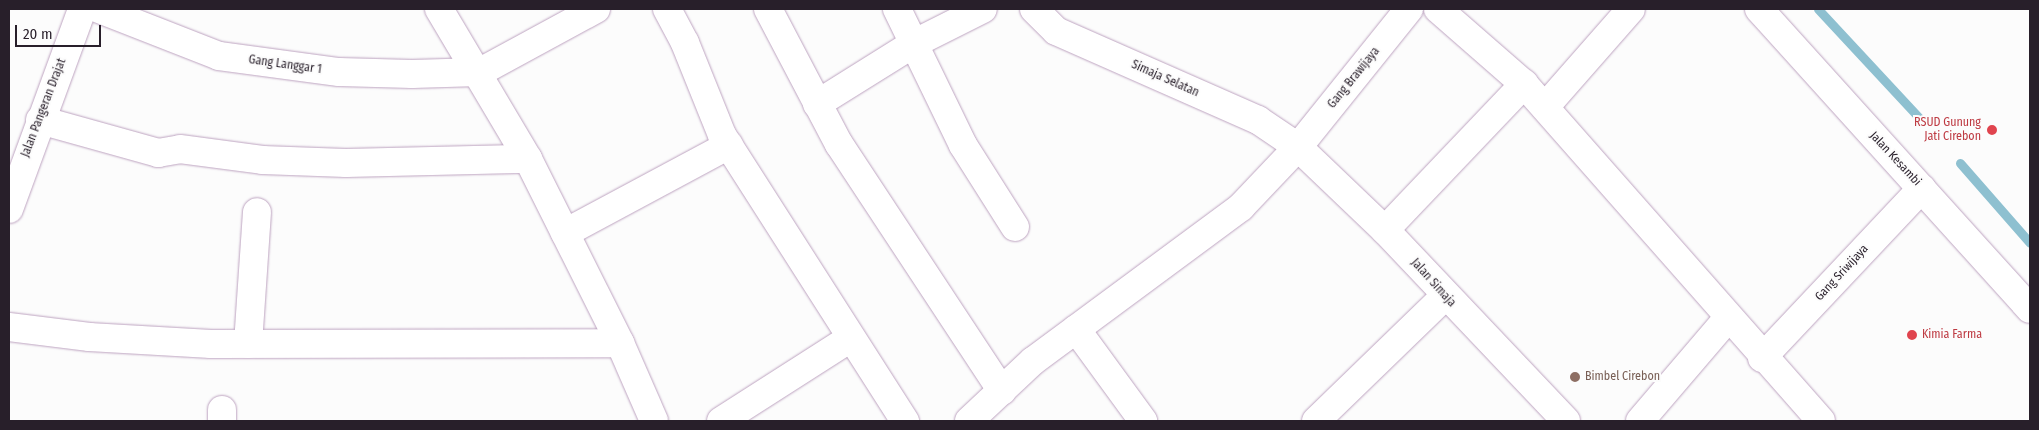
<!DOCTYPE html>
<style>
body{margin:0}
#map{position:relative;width:2039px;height:430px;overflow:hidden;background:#fcfcfc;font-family:"Fira Sans Condensed",sans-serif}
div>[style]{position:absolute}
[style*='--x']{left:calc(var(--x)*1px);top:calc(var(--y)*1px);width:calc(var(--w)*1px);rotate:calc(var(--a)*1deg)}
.stream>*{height:9px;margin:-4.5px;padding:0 4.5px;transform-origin:4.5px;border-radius:4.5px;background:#8ec0d0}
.roads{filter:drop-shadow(0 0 1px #bda3c0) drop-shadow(0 0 1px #bda3c0)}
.minor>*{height:28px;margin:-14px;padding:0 14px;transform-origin:14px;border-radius:14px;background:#fff}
.major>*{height:28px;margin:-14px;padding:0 14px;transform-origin:14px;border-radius:14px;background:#fff}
.dots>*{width:14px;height:14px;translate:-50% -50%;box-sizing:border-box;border:2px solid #fcfcfc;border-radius:50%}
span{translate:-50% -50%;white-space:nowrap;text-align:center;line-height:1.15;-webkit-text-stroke:4px #fcfcfc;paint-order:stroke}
.street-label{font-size:12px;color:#281f2a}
.health-label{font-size:12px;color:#be3a42}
.right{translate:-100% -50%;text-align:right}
.left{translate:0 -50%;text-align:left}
.education-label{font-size:12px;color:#785e54}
.frame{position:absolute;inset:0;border:10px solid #281f2a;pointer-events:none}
.scale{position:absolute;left:15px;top:25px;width:86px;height:22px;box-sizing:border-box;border:2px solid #281f2a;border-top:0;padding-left:6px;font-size:15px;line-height:18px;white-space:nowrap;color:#281f2a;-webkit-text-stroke:4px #fcfcfc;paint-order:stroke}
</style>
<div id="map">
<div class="stream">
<i style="--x:1818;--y:9;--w:154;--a:47.1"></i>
<i style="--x:1960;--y:163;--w:106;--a:48.8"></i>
</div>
<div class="roads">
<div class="minor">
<i style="--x:99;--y:9;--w:129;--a:21.4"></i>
<i style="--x:219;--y:56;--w:121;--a:7.6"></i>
<i style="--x:339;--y:72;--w:73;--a:1.6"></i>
<i style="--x:412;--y:74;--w:68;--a:-1.7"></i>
<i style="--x:480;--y:72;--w:132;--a:-28.5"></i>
<i style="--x:439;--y:9;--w:174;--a:59.3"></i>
<i style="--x:528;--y:159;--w:206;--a:63.4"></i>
<i style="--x:620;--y:343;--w:85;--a:66.4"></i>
<i style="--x:667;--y:9;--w:38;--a:62"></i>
<i style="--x:685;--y:43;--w:99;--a:68.1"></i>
<i style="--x:722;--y:135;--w:340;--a:57.4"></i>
<i style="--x:768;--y:9;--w:153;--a:62.3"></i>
<i style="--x:839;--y:144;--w:296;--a:56.6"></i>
<i style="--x:897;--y:9;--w:151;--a:64.1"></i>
<i style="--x:963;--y:145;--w:97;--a:57.6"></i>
<i style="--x:1034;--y:9;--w:31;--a:45"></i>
<i style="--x:1056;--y:31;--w:221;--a:23.8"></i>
<i style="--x:1258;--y:120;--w:48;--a:34"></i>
<i style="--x:1298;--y:147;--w:120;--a:43.7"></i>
<i style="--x:1385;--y:230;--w:263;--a:46.5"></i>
<i style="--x:1438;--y:9;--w:114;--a:41.1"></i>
<i style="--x:1524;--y:84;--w:449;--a:48.6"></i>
<i style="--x:817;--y:104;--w:113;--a:-32"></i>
<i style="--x:913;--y:44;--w:78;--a:-26.6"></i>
<i style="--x:1545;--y:107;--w:130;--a:-48.7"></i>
<i style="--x:40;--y:120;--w:123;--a:15.6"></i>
<i style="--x:158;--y:153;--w:22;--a:-10"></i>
<i style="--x:180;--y:149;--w:83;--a:7.6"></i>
<i style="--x:262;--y:160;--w:84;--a:2"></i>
<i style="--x:346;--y:163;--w:182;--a:-1.3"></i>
<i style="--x:9;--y:209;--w:213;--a:-69.9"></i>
<i style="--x:1385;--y:230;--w:202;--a:-46.4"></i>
<i style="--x:565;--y:233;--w:186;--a:-28.2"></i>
<i style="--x:9;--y:327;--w:81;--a:7.1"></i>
<i style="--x:89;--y:337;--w:122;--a:3.3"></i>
<i style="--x:211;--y:344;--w:409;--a:-0.1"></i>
<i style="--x:1076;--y:329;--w:114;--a:53.9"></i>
<i style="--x:248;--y:344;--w:132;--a:-86.1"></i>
<i style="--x:1762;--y:358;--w:233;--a:-46.7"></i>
<i style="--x:222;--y:421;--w:11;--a:-90"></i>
<i style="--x:721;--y:421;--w:154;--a:-32.6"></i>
<i style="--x:969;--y:421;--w:88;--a:-43.2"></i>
<i style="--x:1033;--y:361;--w:259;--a:-36.5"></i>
<i style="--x:1241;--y:207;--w:83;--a:-46.5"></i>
<i style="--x:1298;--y:147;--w:177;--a:-51.2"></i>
<i style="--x:1316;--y:421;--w:180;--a:-44.1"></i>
<i style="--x:1640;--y:421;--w:135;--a:-49.5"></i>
</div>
<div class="major">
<i style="--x:1759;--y:9;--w:404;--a:47.9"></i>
</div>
</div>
<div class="dots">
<i style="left:1992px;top:130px;background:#e0444e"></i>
<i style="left:1912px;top:335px;background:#e0444e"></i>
<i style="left:1575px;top:377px;background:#8d6e63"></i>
</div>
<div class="street-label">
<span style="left:285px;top:65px;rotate:8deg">Gang Langgar 1</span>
<span style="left:1354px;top:78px;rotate:-51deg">Gang Brawijaya</span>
<span style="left:1165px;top:79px;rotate:24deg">Simaja Selatan</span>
<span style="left:44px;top:108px;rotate:-69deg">Jalan Pangeran Drajat</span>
<span style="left:1895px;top:159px;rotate:47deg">Jalan Kesambi</span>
<span style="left:1842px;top:273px;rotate:-47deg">Gang Sriwijaya</span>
<span style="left:1433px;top:283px;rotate:48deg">Jalan Simaja</span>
</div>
<div class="health-label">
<span class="right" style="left:1981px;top:130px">RSUD Gunung<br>Jati Cirebon</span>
<span class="left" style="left:1922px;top:335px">Kimia Farma</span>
</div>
<div class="education-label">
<span class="left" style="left:1585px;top:377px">Bimbel Cirebon</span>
</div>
<div class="frame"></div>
<div class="scale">20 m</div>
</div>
